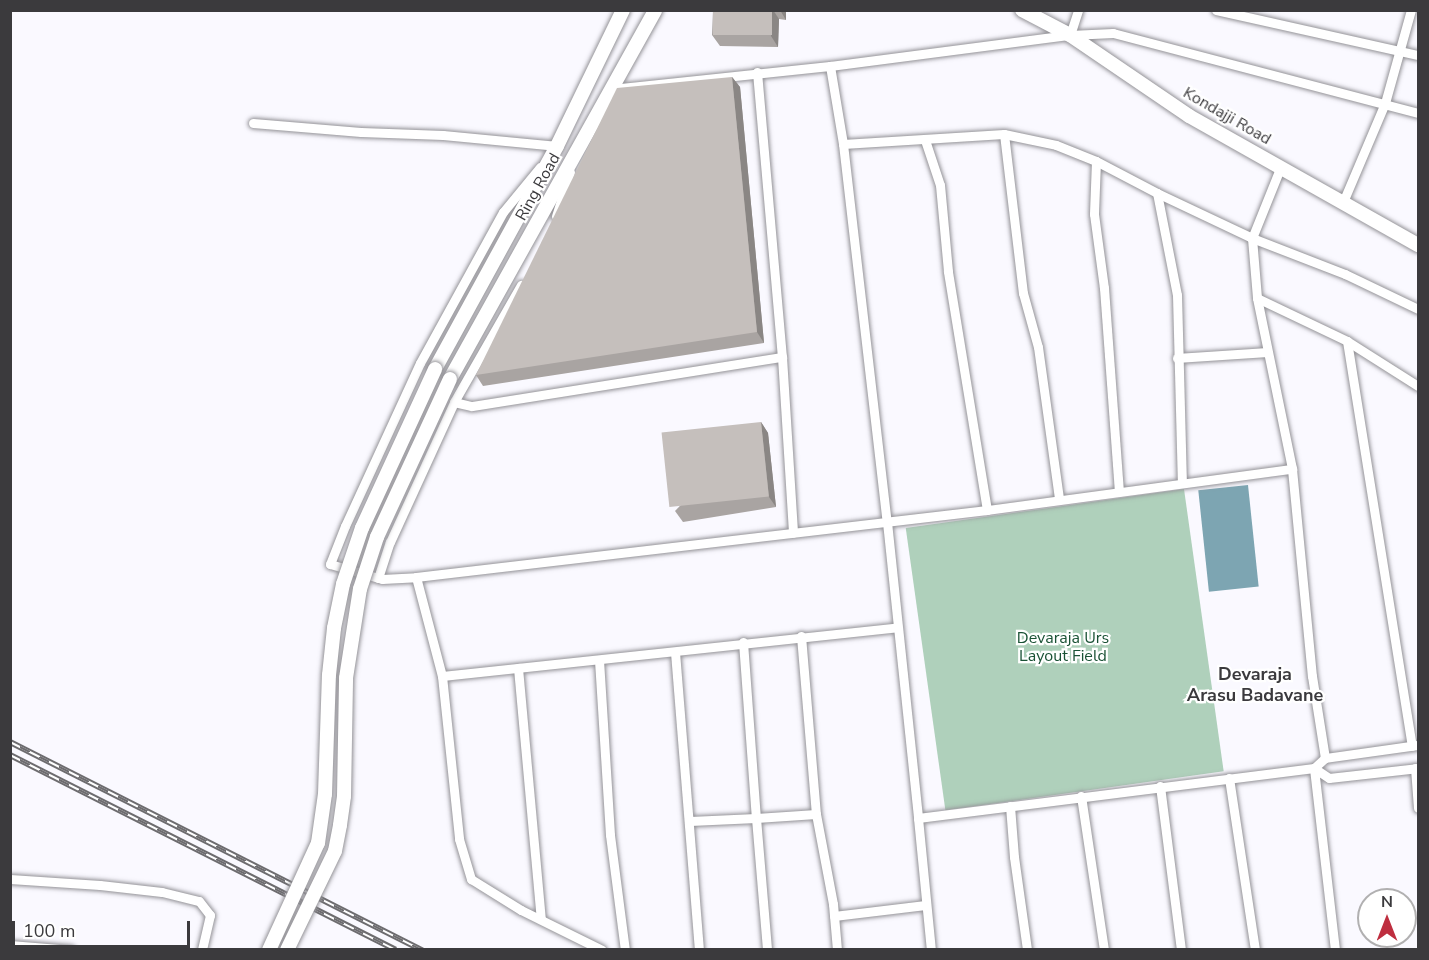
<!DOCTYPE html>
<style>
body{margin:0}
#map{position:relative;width:1429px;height:960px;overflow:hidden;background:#faf9ff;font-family:"Nunito Sans",sans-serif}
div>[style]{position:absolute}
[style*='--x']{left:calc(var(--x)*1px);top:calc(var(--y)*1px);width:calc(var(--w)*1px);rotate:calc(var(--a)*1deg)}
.green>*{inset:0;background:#afd0bb;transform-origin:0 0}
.water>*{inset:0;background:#7da5b2;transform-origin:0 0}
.roads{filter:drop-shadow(0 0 2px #949398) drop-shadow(0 0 2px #949398)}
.street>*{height:9px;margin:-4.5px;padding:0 4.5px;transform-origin:4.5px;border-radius:4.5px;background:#fff}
.secondary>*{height:14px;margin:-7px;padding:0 7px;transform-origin:7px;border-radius:7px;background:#fff}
.rail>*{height:6px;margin-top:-3px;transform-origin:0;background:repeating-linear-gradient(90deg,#fff 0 11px,#6d6c6f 0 22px);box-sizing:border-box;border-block:2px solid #6d6c6f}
.bridges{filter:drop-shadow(0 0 2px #949398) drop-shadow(0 0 2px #949398)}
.secondary-bridge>*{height:14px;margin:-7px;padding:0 7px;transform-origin:7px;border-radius:7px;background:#fff}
.wall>*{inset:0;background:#a9a4a2}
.shaded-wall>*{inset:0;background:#8a8684}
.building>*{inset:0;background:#c5bfbc;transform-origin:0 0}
span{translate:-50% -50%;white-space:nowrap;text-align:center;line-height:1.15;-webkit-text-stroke:4.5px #fff;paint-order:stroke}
.street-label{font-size:16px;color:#3b3a3d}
.park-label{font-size:16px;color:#195134}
.neighbourhood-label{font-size:18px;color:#3b3a3d;font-weight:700}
.frame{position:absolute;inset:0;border:12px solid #3b3a3d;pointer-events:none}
.north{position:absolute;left:1357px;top:888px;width:60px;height:60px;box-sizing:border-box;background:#fff;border:2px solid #b1b0b1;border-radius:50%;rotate:0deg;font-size:16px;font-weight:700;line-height:24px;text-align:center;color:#3b3a3d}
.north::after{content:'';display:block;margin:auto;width:21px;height:27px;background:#be2e3f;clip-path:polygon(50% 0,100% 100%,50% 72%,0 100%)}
.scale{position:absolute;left:12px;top:921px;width:178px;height:27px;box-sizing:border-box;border:3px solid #3b3a3d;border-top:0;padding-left:8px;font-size:18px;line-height:21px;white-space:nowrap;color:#3b3a3d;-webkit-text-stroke:4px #fff;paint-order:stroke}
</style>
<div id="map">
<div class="green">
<i style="left:1184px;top:489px;width:285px;height:281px;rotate:82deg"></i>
</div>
<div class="water">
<i style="left:1248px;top:485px;width:102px;height:50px;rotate:84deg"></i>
</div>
<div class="roads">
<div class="street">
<i style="--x:1216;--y:10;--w:207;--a:12.6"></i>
<i style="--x:1070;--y:35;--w:26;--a:-72"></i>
<i style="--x:830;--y:66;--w:79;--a:80.5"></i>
<i style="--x:843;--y:144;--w:381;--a:83.4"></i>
<i style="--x:887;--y:522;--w:298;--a:84"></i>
<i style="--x:918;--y:818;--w:399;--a:-7.2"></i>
<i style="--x:1314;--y:768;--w:18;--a:34"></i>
<i style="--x:1329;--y:778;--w:90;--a:-6.4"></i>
<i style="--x:757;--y:72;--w:286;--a:85"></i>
<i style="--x:782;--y:357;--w:176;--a:86.4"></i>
<i style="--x:611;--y:89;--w:220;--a:-6"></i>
<i style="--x:830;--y:66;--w:242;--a:-7.4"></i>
<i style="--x:1070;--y:35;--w:43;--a:-2.7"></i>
<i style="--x:1113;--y:33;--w:315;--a:14.7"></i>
<i style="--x:253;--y:123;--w:108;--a:4.8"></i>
<i style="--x:361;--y:132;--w:82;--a:2.1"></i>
<i style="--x:443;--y:135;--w:115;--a:5.5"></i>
<i style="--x:1004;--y:134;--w:160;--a:83.2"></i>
<i style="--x:1023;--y:293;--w:56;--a:74.5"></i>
<i style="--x:1038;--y:347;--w:153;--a:82.1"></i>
<i style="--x:925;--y:140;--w:47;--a:71.6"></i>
<i style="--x:940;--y:185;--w:87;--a:84.7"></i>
<i style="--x:948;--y:272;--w:241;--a:80.7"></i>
<i style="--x:843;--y:144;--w:161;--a:-3.6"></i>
<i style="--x:1004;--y:134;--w:53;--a:11.9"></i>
<i style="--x:1056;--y:145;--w:43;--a:21.8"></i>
<i style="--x:1096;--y:161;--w:69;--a:27.7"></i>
<i style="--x:1157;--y:193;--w:105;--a:25.3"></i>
<i style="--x:1252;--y:238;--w:100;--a:21.2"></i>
<i style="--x:1345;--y:274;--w:81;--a:25.6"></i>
<i style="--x:1096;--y:161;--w:53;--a:92.2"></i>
<i style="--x:1094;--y:214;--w:75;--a:82.3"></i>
<i style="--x:1104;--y:288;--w:204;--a:85.8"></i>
<i style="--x:1281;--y:166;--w:78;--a:111.9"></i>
<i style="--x:1252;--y:238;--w:60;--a:85.2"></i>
<i style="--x:1257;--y:298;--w:175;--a:78.4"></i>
<i style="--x:540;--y:167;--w:58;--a:129.4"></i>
<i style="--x:503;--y:212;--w:172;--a:118.8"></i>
<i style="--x:420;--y:363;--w:179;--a:114.7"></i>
<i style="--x:345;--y:526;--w:41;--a:111.5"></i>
<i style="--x:330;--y:564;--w:54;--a:16.1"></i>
<i style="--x:382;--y:579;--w:34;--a:-3"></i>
<i style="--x:416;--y:577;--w:102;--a:75.3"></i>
<i style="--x:442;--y:676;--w:164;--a:84"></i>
<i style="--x:459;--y:839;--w:42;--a:73.3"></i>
<i style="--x:471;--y:879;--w:59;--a:31.8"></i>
<i style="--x:521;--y:910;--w:90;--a:26.3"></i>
<i style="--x:1157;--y:193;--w:104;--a:78.9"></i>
<i style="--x:1177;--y:295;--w:187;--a:88.5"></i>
<i style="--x:1343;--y:202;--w:108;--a:-67"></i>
<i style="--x:1385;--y:103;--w:97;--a:-74.4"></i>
<i style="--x:556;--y:216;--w:46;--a:-72.3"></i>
<i style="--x:1257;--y:298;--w:100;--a:25.5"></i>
<i style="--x:1347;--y:341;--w:84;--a:32.4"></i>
<i style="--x:1347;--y:341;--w:410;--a:80.9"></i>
<i style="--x:1177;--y:358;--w:90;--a:-3.8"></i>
<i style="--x:454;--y:402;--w:18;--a:13"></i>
<i style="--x:472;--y:406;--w:314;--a:-9"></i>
<i style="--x:416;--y:577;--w:575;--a:-6.69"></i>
<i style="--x:987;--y:510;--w:308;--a:-7.7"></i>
<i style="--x:1292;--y:469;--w:208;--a:84.5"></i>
<i style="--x:1312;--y:676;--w:83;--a:81"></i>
<i style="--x:378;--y:578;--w:38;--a:-72"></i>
<i style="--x:390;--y:542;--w:154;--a:-65.4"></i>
<i style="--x:454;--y:402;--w:135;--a:-60.2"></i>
<i style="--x:801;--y:636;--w:179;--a:85.2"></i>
<i style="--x:743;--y:642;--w:176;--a:85.8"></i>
<i style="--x:756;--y:818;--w:60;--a:-3.8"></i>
<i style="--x:816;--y:814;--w:92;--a:79.3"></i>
<i style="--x:833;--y:904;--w:46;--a:85"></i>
<i style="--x:675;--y:652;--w:299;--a:85.4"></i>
<i style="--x:599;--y:660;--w:175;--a:86.4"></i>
<i style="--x:610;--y:835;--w:116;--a:82.6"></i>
<i style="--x:518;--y:668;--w:252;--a:84.8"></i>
<i style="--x:442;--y:676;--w:458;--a:-6.1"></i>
<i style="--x:1415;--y:768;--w:40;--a:85.7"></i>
<i style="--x:1229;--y:778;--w:174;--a:81.4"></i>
<i style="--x:1160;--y:786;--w:165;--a:82.7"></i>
<i style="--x:1081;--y:796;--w:156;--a:81.5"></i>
<i style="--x:1010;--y:806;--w:51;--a:85.5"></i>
<i style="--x:1014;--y:857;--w:94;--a:82"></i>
<i style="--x:918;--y:818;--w:133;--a:84.4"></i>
<i style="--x:690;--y:821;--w:66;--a:-2.6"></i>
<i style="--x:756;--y:818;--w:132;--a:85.2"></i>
<i style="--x:10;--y:879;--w:90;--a:3.8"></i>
<i style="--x:100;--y:885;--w:62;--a:6.4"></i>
<i style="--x:162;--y:892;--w:38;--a:14"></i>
<i style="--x:199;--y:901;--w:18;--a:52"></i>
<i style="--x:210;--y:915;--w:36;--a:103"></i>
<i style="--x:834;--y:916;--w:92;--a:-6.9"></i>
<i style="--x:10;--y:945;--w:61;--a:4.7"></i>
<i style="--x:1335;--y:950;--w:183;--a:-96.6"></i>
<i style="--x:1314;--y:768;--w:15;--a:-42"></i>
<i style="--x:1325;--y:758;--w:94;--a:-8"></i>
</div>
<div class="secondary">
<i style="--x:1022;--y:10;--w:54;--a:27.5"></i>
<i style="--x:1070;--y:35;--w:144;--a:34.2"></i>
<i style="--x:1189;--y:116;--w:263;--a:29.4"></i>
<i style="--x:435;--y:369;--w:254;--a:-61.3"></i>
<i style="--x:557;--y:146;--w:151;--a:-64.1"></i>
<i style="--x:450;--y:379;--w:422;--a:-60.9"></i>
</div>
</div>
<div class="rail">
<i style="--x:10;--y:742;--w:462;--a:26.8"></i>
<i style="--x:10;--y:755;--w:432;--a:26.8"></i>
</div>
<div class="bridges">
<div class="secondary-bridge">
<i style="--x:269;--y:950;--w:118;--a:-65.4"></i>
<i style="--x:318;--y:843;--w:49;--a:-81.9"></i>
<i style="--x:325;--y:794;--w:119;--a:-88.1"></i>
<i style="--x:329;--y:675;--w:47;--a:-83.9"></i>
<i style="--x:334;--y:628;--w:45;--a:-78.4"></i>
<i style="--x:343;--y:584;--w:59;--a:-71.3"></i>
<i style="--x:362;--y:528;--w:175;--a:-65.3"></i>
<i style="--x:287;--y:950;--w:110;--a:-64.1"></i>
<i style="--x:335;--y:851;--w:26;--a:-79"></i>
<i style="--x:340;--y:825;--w:29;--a:-82"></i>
<i style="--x:344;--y:796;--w:118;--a:-89"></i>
<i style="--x:346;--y:678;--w:90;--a:-81.1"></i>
<i style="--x:360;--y:589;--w:55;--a:-71.9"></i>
<i style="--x:377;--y:537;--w:174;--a:-65.2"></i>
</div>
</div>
<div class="wall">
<i style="clip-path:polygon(713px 10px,786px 10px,786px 20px,779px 19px,778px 47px,720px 46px,712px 35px)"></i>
<i style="clip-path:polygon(732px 77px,740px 87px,764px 343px,483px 386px,476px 375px)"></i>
<i style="clip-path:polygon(761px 422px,768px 433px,776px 507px,683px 522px,675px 511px)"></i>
</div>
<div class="shaded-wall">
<i style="clip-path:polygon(772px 10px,773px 10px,779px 19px,778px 47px,771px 36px)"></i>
<i style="clip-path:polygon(780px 10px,786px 10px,786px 20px)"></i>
<i style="clip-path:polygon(732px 77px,740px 87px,764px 343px,757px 332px)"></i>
<i style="clip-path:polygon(761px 422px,768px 433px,776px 507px,769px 497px)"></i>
</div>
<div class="building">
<i style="left:713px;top:10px;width:59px;height:25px"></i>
<i style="clip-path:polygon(732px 77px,757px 332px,476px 375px,617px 88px)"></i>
<i style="left:761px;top:422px;width:75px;height:100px;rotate:84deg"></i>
</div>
<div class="street-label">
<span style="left:1227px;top:116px;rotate:30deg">Kondajji Road</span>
<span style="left:538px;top:187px;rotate:-61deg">Ring Road</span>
</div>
<div class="park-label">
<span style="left:1063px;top:647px">Devaraja Urs<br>Layout Field</span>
</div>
<div class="neighbourhood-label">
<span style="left:1255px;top:685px">Devaraja<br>Arasu Badavane</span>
</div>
<div class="frame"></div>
<div class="north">N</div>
<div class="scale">100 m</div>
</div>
